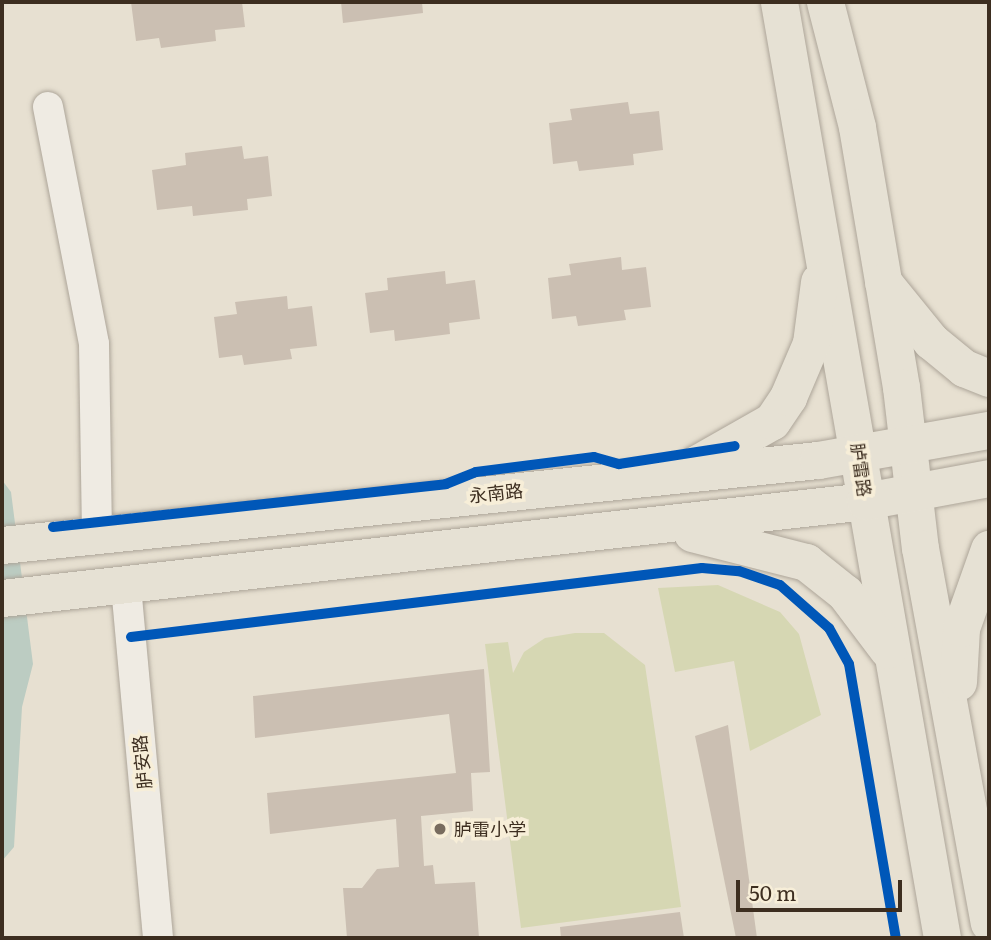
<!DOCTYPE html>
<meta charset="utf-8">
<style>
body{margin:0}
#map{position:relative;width:991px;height:940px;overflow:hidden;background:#e7e0d1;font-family:Literata,"Noto Sans SC",serif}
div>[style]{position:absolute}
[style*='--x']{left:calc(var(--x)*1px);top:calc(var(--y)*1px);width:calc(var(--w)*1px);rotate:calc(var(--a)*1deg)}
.green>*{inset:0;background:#d6d7b3}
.water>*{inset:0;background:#bcccc2}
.building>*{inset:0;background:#cbbfb2}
.roads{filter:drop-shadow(0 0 2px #ada599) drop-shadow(0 0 2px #ada599)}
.minor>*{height:30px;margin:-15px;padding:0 15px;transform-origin:15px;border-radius:15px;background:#efebe3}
.major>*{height:37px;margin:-18.5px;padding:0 18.5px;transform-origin:18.5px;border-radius:18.5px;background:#e6e1d4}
.cycleway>*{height:10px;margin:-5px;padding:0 5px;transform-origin:5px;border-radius:5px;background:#0057b8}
.dots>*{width:19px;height:19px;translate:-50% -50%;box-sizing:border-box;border:4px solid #f7eed8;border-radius:50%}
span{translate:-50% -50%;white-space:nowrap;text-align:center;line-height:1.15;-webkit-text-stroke:7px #f7eed8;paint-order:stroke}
.street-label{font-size:18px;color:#3d2e20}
.poi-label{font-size:18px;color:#3d2e20}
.left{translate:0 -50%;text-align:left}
.frame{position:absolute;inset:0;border:4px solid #3d2e20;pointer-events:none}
.scale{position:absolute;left:736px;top:880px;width:166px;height:32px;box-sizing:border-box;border:4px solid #3d2e20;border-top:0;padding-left:9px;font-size:21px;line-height:24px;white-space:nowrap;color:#3d2e20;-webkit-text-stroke:5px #f7eed8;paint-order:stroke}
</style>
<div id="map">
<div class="green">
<i style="clip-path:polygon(718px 585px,780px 612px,799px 634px,821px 715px,750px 751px,734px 661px,675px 672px,658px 588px)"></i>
<i style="clip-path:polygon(575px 633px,604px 633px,645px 665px,681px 907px,521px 928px,485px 644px,508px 642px,513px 673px,524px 652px,545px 638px)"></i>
</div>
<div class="water">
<i style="clip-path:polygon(2px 480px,11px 492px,33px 664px,22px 707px,14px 847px,2px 861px)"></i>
</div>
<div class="building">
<i style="clip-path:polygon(131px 2px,242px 2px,245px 27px,215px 30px,216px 41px,161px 48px,159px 38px,136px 41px)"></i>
<i style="clip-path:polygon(341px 2px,422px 2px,423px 13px,343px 23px)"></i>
<i style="clip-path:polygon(628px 102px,630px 114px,659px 111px,663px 150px,633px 154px,634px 165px,579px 171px,577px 161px,553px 164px,549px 123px,572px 120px,570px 109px)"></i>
<i style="clip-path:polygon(242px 146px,244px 159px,268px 156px,272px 196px,247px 199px,248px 210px,193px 216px,192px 206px,157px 210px,152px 170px,186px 165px,185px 153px)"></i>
<i style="clip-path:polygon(621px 257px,622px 270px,646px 267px,651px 307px,624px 310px,626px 320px,578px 326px,576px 316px,552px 319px,548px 278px,571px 275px,569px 264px)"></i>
<i style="clip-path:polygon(445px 271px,446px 284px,475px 280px,480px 319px,449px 323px,450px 334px,395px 341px,394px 330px,370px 333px,365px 293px,388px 290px,387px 278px)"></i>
<i style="clip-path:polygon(287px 296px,288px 309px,312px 306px,317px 346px,290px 349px,292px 359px,244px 365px,242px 355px,219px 358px,214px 317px,237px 314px,235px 302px)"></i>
<i style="clip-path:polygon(484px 669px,490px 772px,471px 773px,473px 811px,421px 816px,424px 866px,433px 865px,435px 884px,475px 882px,479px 938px,347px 938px,343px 888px,362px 888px,377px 869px,399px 867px,396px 819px,270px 834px,267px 793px,456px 773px,449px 714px,255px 738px,253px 696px)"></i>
<i style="clip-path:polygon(728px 725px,757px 938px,736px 938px,695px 736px)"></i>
<i style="clip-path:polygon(680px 912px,684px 938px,561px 938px,560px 927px)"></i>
</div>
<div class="roads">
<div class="minor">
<i style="--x:48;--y:107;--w:241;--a:79"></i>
<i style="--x:94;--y:344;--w:191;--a:89.1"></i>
<i style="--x:126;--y:586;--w:353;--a:84.8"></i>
</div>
<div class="major">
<i style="--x:779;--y:2;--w:950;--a:80.12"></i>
<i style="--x:825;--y:2;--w:129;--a:75.6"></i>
<i style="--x:857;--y:127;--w:264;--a:80.4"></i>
<i style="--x:901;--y:387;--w:162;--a:83.3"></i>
<i style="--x:920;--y:548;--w:381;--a:79.6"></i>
<i style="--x:883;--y:282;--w:76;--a:50.9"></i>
<i style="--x:931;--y:341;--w:43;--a:39.3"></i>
<i style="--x:964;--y:368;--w:27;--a:22"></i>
<i style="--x:696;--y:464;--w:87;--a:-29.5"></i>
<i style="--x:772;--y:421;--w:29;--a:-56"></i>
<i style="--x:788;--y:397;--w:59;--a:-66.9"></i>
<i style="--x:811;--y:343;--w:62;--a:-82.5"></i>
<i style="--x:692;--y:533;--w:118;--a:14.3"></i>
<i style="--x:806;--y:562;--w:50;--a:38.5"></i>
<i style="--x:845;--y:593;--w:71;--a:53"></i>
<i style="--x:2;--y:545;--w:820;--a:-5.95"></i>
<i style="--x:818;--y:460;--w:174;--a:-10"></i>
<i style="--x:2;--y:598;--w:868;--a:-6.41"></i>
<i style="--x:865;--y:501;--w:126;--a:-10.5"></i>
<i style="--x:958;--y:682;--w:54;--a:-86.8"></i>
<i style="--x:961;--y:628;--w:84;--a:-70.5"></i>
</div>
</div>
<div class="cycleway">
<i style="--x:53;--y:527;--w:395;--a:-6.2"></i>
<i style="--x:446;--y:484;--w:32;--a:-22"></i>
<i style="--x:476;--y:472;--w:119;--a:-7.2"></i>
<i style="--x:594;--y:457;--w:26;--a:16"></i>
<i style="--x:619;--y:464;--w:117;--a:-8.8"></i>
<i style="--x:131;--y:637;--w:575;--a:-6.89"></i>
<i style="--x:702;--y:568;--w:37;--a:5"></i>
<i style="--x:739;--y:571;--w:43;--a:18.9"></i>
<i style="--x:780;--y:585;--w:65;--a:41.3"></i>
<i style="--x:829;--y:628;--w:41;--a:60.9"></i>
<i style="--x:849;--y:664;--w:278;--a:80.3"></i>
</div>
<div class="dots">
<i style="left:440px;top:829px;background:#786c5e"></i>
</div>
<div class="street-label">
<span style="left:861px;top:470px;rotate:82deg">胪雷路</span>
<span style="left:496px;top:493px;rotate:-6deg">永南路</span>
<span style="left:142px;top:762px;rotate:-96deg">胪安路</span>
</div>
<div class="poi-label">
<span class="left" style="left:454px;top:829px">胪雷小学</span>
</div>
<div class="frame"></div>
<div class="scale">50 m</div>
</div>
